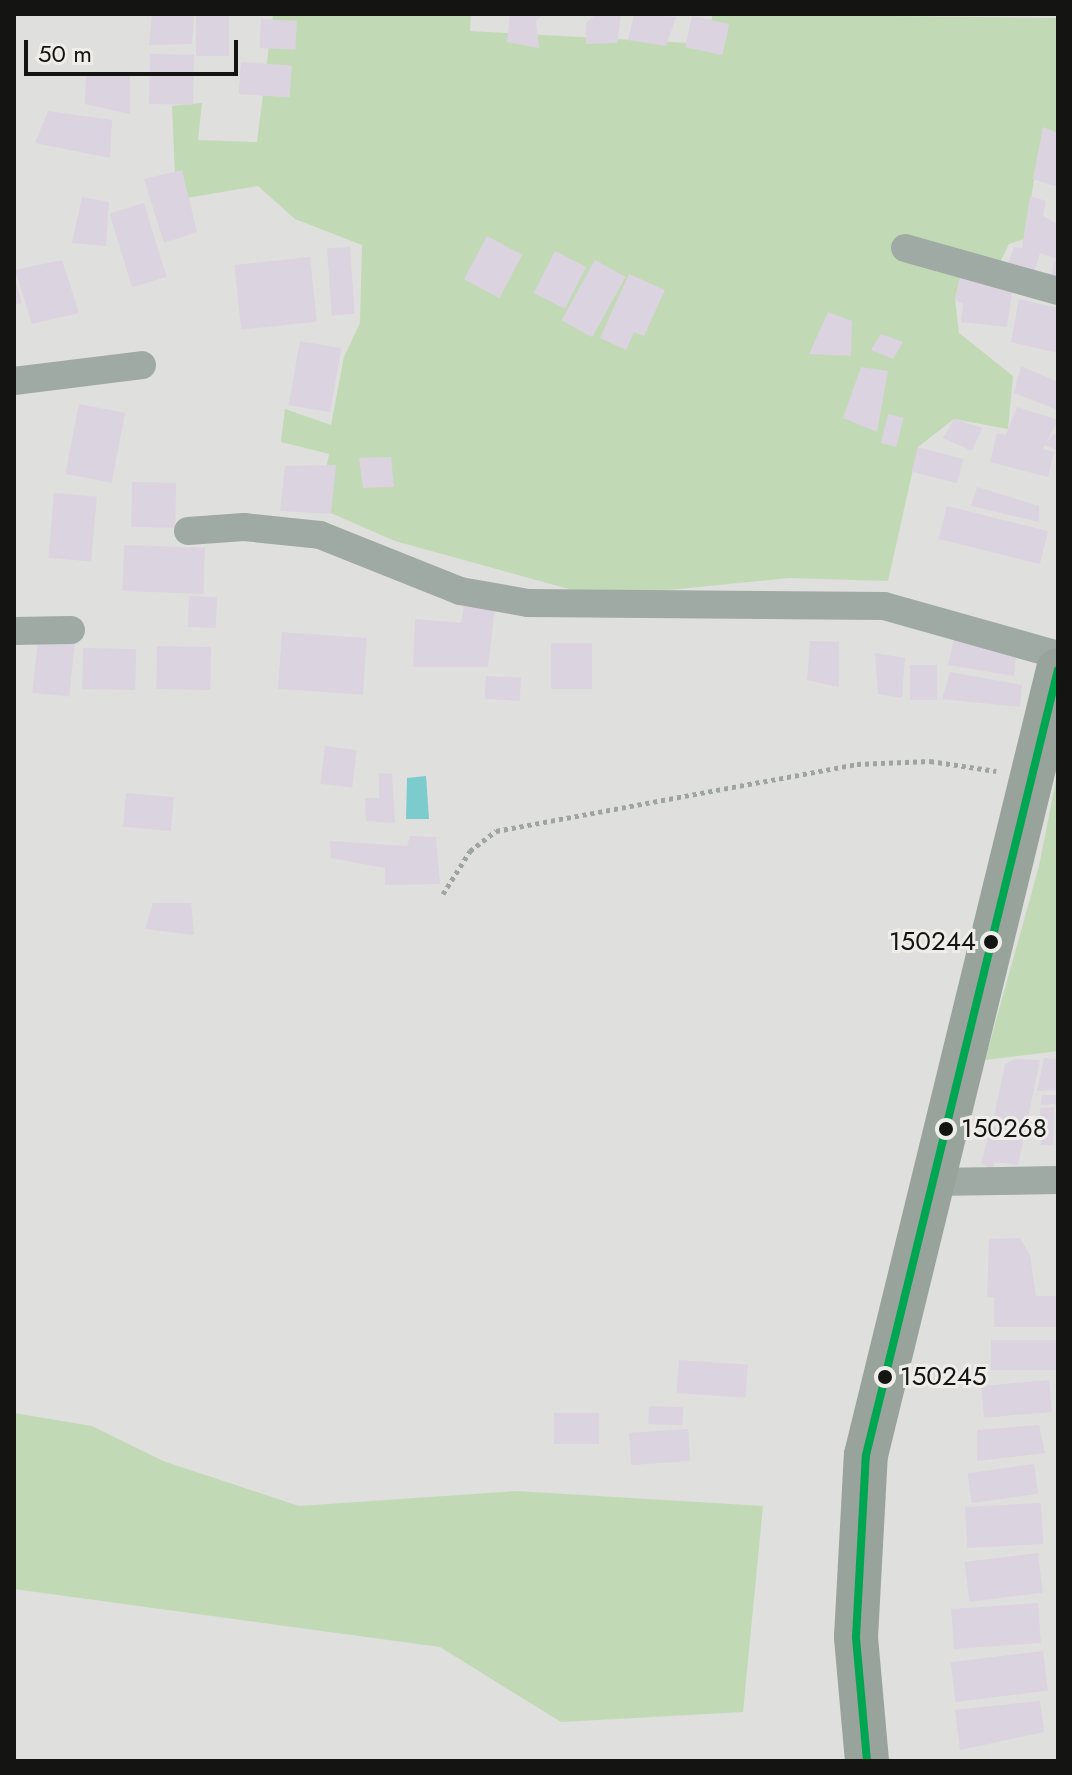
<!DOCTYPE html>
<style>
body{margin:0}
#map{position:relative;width:1072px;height:1775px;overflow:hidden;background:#dfdfdd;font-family:Jost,sans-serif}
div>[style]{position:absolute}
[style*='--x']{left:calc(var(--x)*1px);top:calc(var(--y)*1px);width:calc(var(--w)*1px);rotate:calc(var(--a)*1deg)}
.green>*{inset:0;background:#c2d9b6}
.water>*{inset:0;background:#7ccbcd}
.building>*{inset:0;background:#dbd3df;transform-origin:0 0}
.path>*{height:5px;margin-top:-2.5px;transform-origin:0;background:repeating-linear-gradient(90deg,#9ea5a1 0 4px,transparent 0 8px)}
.street>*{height:28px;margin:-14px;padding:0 14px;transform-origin:14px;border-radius:14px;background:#9eaaa3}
.primary>*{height:44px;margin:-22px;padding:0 22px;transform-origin:22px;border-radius:22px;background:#98a39c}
.bus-1>*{height:8px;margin:-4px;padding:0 4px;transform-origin:4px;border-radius:4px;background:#00a651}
.dots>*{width:22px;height:22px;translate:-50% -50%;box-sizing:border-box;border:4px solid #eeede9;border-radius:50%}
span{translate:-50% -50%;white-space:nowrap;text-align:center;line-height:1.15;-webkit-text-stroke:6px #eeede9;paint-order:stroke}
.bus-label{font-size:26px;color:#141412}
.right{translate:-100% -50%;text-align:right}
.left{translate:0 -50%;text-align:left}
.frame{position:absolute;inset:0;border:16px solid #141412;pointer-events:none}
.scale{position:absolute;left:24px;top:40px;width:214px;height:36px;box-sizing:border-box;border:4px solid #141412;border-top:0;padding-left:10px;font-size:24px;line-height:28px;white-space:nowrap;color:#141412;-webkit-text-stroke:6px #eeede9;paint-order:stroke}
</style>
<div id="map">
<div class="green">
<i style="clip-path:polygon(273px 14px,471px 14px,470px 31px,705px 44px,713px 14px,1058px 18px,1058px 133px,1043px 128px,1024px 239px,1009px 244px,991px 281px,961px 274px,955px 299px,959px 333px,1013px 376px,1008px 429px,954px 419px,918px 447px,888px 581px,789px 578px,598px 597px,395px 541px,319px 508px,329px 454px,281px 442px,285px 409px,331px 425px,344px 357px,360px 323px,362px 245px,295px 219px,258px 186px,180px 199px,175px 176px,172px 106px,202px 103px,198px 140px,257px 142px)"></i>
<i style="clip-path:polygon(1058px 770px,1058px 1051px,985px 1060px,1039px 866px)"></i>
<i style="clip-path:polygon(14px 1413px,92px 1426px,163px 1461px,299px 1506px,516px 1491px,763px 1506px,743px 1712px,561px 1722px,440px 1647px,14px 1589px)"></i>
</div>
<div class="water">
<i style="clip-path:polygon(426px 776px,429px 819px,406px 819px,407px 778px)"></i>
</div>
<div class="building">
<i style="clip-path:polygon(152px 14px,194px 14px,192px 44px,149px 45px)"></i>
<i style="left:196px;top:14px;width:33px;height:42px"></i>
<i style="clip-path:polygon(510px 14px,543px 14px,536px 21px,539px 48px,507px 42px)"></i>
<i style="clip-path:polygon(596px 14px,621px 14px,617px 43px,586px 44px,586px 23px)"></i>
<i style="clip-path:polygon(634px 14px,676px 17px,666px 46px,628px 40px)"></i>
<i style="left:692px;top:16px;width:38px;height:32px;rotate:12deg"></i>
<i style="left:261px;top:19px;width:36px;height:29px;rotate:3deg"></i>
<i style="left:150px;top:54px;width:44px;height:50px;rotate:1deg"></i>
<i style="left:241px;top:62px;width:51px;height:32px;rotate:4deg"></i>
<i style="clip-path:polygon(86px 72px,130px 74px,130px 114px,85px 104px)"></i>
<i style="clip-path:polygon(48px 111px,112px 120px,110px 158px,35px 143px)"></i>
<i style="clip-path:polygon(1043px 127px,1058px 133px,1058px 187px,1033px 179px)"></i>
<i style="clip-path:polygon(182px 170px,197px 232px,164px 243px,144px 179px)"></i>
<i style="clip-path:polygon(1030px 196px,1046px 201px,1043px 216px,1058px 224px,1058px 259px,1040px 253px,1033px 276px,1007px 267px,1014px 247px,1022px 248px)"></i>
<i style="clip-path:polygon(82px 197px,109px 202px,106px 246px,72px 243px)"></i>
<i style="left:144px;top:203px;width:77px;height:36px;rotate:73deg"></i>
<i style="left:487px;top:236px;width:40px;height:49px;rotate:28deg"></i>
<i style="left:350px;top:247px;width:67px;height:23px;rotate:86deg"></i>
<i style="left:555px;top:251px;width:35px;height:47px;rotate:27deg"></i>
<i style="left:310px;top:257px;width:65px;height:76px;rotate:84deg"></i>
<i style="clip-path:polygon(62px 260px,79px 313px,32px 324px,15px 270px)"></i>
<i style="left:595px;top:260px;width:35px;height:69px;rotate:29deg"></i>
<i style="clip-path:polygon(1054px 261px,1058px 262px,1058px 278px,1051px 276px)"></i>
<i style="clip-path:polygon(629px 274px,665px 290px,644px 336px,634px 332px,626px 350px,600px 338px)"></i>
<i style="clip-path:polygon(961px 274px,1013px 285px,1007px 327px,961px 322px,963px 304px,955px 300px)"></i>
<i style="clip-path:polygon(14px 276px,22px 303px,14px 305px)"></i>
<i style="clip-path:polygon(1019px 299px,1058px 308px,1058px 353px,1011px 342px)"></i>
<i style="clip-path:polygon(828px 312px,852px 321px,851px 356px,809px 354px)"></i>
<i style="clip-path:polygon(881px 334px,903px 342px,893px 359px,871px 350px)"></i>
<i style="left:300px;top:341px;width:42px;height:65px;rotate:10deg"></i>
<i style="clip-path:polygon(1021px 366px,1058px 382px,1058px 410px,1014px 393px)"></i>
<i style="clip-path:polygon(861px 367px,888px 371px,877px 432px,843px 418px)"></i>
<i style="left:79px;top:404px;width:47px;height:71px;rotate:11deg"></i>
<i style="clip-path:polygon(1017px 407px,1058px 420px,1043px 449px,1054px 452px,1048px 477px,990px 462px,997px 433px,1006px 435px)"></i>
<i style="left:888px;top:414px;width:16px;height:30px;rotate:14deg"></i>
<i style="clip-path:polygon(954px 419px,982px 428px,972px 451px,943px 438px)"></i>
<i style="clip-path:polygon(1053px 434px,1058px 435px,1058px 451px,1045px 445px)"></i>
<i style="left:918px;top:447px;width:47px;height:25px;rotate:15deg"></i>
<i style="clip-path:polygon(391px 457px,394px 487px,363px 488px,359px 458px)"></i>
<i style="clip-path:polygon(336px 465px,331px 514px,280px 511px,285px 466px)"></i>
<i style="left:132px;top:482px;width:44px;height:45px;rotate:1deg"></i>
<i style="clip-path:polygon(977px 487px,1039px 506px,1039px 522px,971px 506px)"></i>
<i style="left:54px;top:493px;width:43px;height:65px;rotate:5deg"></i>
<i style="left:947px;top:506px;width:104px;height:34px;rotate:14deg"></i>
<i style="left:124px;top:545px;width:81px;height:46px;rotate:2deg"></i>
<i style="left:189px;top:596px;width:28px;height:31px;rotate:2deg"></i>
<i style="clip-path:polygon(464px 605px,495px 606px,488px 667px,413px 667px,415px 619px,461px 623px)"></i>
<i style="left:282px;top:632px;width:85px;height:57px;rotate:4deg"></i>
<i style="clip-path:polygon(955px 635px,1016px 654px,1014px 676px,948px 665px)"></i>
<i style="left:38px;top:639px;width:37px;height:54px;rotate:6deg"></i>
<i style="clip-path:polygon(810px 641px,839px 642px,839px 687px,807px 680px)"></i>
<i style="left:551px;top:643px;width:41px;height:46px"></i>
<i style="left:211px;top:647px;width:43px;height:54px;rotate:91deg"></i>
<i style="left:83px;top:648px;width:53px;height:41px;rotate:1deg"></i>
<i style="clip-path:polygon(875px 653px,905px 658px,902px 698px,878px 694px)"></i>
<i style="left:910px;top:665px;width:27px;height:35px"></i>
<i style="clip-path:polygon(950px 672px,1022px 685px,1020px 707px,942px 699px)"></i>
<i style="left:486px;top:676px;width:35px;height:23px;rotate:3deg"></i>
<i style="left:325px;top:746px;width:32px;height:38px;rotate:7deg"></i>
<i style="clip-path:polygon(379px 773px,392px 774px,395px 823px,366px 821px,365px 798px,379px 798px)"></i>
<i style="left:126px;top:793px;width:48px;height:34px;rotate:5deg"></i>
<i style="clip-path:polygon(410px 836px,436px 837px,440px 884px,385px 885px,385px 868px,331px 858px,330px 841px,407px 846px)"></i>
<i style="clip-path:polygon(153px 903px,191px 903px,194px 935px,145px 929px)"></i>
<i style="clip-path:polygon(1044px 1058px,1058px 1059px,1058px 1090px,1037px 1091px)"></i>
<i style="clip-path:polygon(1015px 1059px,1040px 1060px,1018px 1165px,995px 1162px,992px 1170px,981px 1163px,991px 1126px,1001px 1129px,994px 1117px,1005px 1064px)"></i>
<i style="clip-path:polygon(1042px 1095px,1058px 1095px,1058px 1104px,1041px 1105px)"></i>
<i style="clip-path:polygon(1054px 1107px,1053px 1145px,1041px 1145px,1040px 1108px)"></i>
<i style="clip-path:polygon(1020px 1238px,1030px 1255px,1036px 1297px,987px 1297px,989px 1239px)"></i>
<i style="left:1058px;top:1296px;width:31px;height:64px;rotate:90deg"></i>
<i style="left:1058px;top:1340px;width:30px;height:67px;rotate:90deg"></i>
<i style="left:679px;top:1360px;width:69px;height:33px;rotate:4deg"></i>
<i style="left:1049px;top:1380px;width:32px;height:68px;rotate:85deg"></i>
<i style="left:649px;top:1406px;width:34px;height:18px;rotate:2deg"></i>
<i style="left:554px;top:1413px;width:45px;height:31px"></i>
<i style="clip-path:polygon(1039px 1425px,1045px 1453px,977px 1461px,977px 1430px)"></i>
<i style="left:688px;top:1429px;width:32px;height:59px;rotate:86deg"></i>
<i style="left:1034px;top:1464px;width:30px;height:67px;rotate:82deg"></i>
<i style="left:1041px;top:1503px;width:41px;height:76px;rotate:87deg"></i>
<i style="left:1038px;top:1553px;width:40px;height:74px;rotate:83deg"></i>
<i style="left:1038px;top:1603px;width:40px;height:87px;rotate:86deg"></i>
<i style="left:1043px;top:1651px;width:40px;height:93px;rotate:83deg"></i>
<i style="clip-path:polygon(1040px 1701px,1044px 1732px,960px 1750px,955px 1710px)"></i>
</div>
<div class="path">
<i style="--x:443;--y:894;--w:51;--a:-57.9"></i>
<i style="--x:470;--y:851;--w:33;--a:-38"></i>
<i style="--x:496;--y:831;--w:367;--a:-10.5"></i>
<i style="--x:857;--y:764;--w:73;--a:-2.4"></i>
<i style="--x:930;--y:761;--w:67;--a:8.6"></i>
</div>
<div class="street">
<i style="--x:905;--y:248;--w:159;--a:15.7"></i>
<i style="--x:14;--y:381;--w:129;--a:-7.1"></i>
<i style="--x:188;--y:531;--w:56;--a:-4.1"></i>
<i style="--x:244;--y:527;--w:76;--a:6"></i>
<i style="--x:320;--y:535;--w:151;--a:21.8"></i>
<i style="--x:460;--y:591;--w:69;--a:10"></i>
<i style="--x:528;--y:603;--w:356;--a:0.5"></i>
<i style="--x:884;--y:606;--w:181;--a:15.7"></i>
<i style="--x:14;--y:631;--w:57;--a:-1"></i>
<i style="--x:932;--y:1182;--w:126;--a:-0.9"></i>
</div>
<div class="primary">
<i style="--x:867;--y:1761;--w:124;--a:-95.1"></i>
<i style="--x:856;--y:1637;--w:182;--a:-86.9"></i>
<i style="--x:866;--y:1455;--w:808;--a:-76.26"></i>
</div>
<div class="bus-1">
<i style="--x:867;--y:1761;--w:124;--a:-95.1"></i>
<i style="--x:856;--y:1637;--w:182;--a:-86.9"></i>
<i style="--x:866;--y:1455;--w:808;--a:-76.26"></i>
</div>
<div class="dots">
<i style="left:991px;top:942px;background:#141412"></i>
<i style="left:946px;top:1129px;background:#141412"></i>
<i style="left:885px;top:1377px;background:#141412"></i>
</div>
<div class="bus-label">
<span class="right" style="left:976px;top:942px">150244</span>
<span class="left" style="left:961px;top:1129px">150268</span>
<span class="left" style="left:900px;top:1377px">150245</span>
</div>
<div class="frame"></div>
<div class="scale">50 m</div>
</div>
